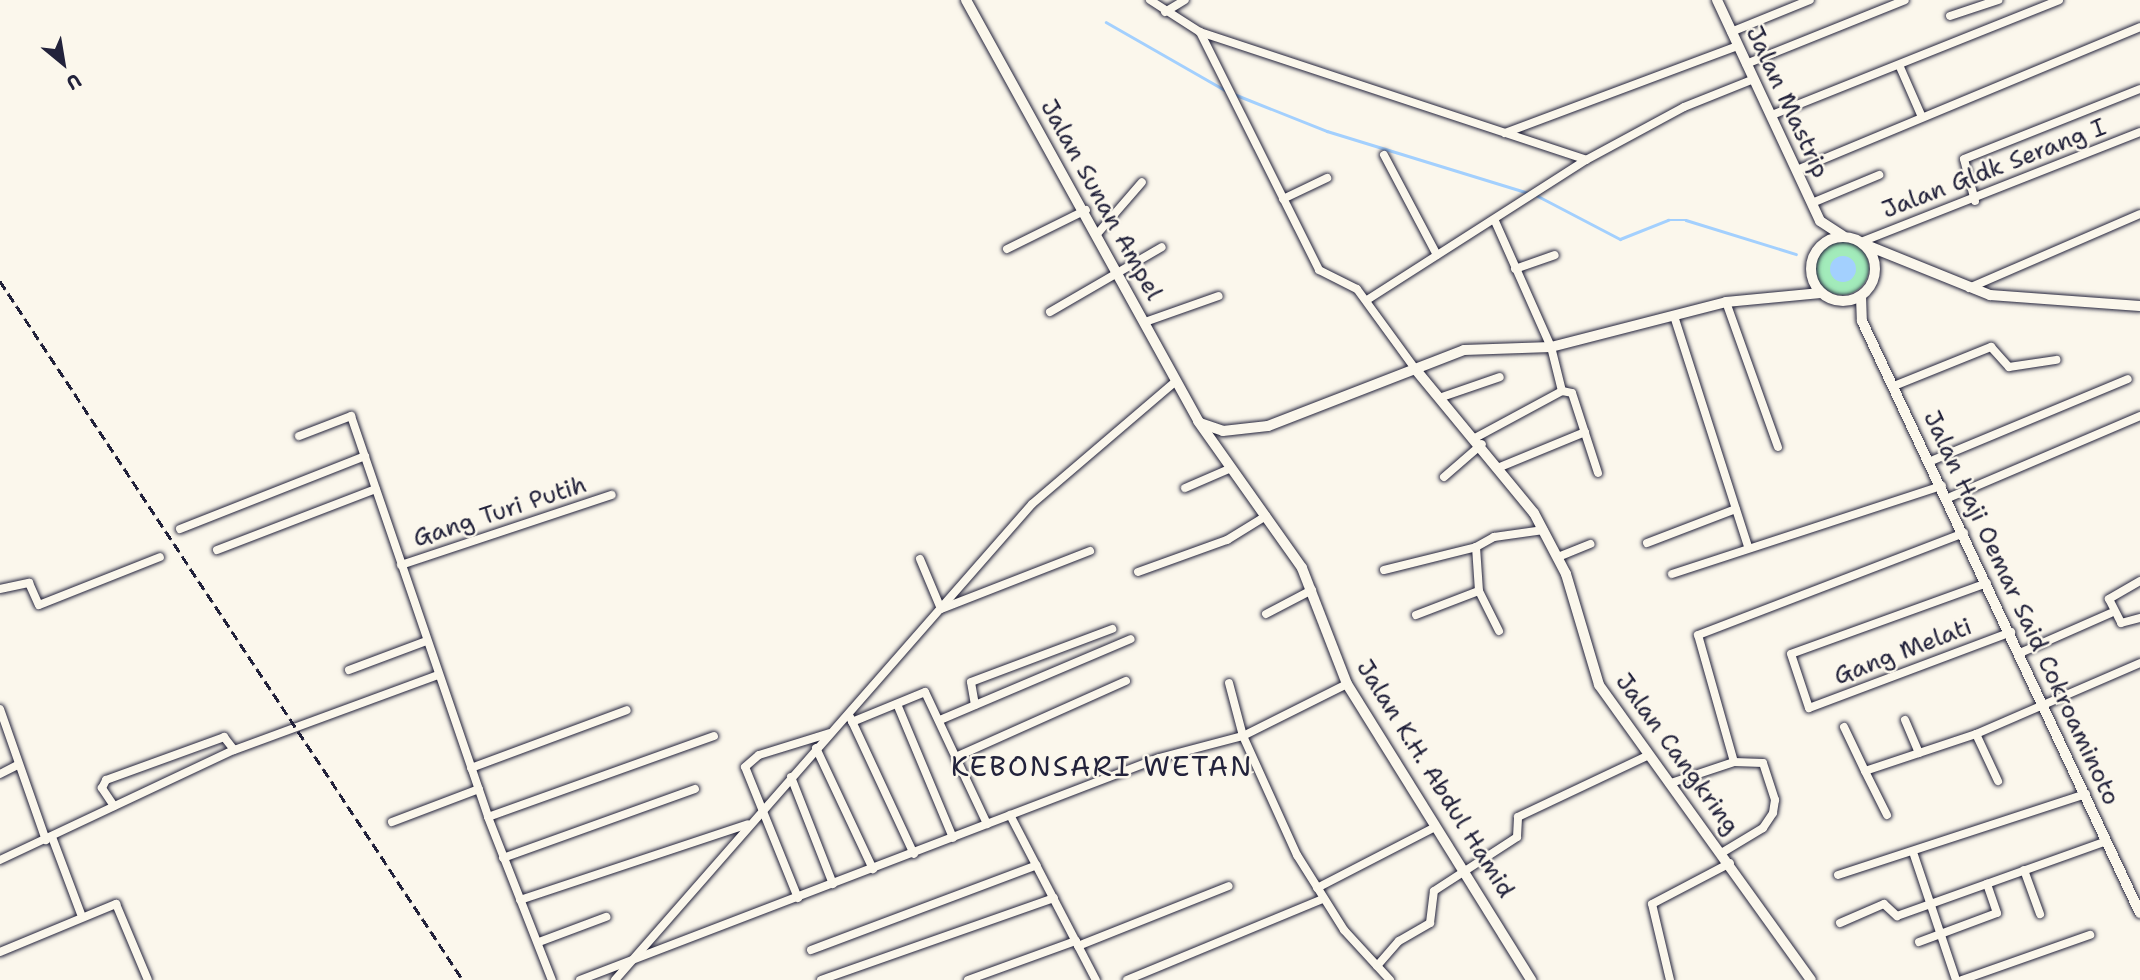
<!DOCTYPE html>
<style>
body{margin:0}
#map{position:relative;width:2140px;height:980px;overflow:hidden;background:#fbf7ec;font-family:"Shantell Sans",sans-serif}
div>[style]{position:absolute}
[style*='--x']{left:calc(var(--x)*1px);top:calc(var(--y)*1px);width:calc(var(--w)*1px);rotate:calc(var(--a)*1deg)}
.green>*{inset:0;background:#a2ebba}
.round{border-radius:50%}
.water>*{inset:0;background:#a3d0fe}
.stream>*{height:2.5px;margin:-1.25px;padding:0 1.25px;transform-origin:1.25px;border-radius:1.25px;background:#a3d0fe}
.roads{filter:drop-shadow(0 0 2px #22223b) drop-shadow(0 0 2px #22223b)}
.street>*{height:8px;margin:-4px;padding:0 4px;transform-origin:4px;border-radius:4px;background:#fbf7ec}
.secondary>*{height:10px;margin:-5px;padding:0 5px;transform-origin:5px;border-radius:5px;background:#fbf7ec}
.secondary>.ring{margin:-5px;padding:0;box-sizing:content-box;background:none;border:10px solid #fbf7ec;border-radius:50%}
.rail>*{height:2.5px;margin-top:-1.25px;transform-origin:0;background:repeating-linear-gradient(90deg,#22223b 0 10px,transparent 0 15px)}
span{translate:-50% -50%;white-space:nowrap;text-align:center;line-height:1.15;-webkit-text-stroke:5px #fbf7ec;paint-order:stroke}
.street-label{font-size:24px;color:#22223b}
.quarter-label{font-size:28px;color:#22223b;letter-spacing:2px}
.north{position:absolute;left:28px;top:28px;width:70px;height:70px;-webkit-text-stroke:5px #fbf7ec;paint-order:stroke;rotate:150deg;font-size:19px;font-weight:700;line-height:28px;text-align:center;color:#22223b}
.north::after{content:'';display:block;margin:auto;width:24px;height:32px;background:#22223b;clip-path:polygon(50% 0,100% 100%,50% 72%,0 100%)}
</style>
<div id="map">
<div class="green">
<i class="round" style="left:1815px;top:241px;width:54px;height:54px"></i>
</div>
<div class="water">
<i class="round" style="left:1830px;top:256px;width:26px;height:26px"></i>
</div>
<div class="stream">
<i style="--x:1106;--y:22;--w:141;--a:29.8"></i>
<i style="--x:1234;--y:94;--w:100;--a:21.7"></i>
<i style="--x:1327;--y:131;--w:211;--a:17.1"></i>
<i style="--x:1536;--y:195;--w:95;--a:27.6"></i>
<i style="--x:1620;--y:239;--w:52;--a:-21.6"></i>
<i style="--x:1668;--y:220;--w:18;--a:0"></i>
<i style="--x:1686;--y:220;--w:115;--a:17.2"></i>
</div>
<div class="roads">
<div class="street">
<i style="--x:1150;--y:0;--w:59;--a:32.6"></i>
<i style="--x:1200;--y:32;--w:266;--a:63.4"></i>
<i style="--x:1319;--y:270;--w:42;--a:26.6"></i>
<i style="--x:1357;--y:289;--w:100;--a:53.9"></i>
<i style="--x:1165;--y:12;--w:23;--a:-31"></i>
<i style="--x:1950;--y:16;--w:51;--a:-18.4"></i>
<i style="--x:1200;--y:32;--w:407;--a:18.3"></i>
<i style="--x:1731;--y:32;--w:85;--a:-22.1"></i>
<i style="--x:1746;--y:64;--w:171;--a:-21.9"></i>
<i style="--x:1900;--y:67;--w:55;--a:66.3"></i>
<i style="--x:1772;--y:115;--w:309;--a:-21.8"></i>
<i style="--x:1505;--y:133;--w:249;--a:-20.5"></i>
<i style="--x:1384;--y:155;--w:113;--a:62.1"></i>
<i style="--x:1797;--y:170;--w:372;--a:-22.6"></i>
<i style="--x:1283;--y:199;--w:49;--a:-25.5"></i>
<i style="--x:1975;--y:201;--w:43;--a:-104.7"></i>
<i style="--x:1964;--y:159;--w:189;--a:-21.7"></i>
<i style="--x:1812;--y:203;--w:73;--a:-22.7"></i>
<i style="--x:1098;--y:233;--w:67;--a:-49.2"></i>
<i style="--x:1861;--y:242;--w:300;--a:-21.5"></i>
<i style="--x:1007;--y:249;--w:88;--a:-26.3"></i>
<i style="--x:1515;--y:269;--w:42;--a:-19.3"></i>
<i style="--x:1969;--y:288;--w:186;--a:-23.4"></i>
<i style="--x:1367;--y:300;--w:260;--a:-32.6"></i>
<i style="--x:1586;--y:160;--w:111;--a:-28.4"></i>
<i style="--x:1684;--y:107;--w:75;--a:-21.8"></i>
<i style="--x:1726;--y:302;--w:154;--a:70.3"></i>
<i style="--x:1050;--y:312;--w:129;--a:-30.1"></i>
<i style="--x:1674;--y:316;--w:243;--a:72.2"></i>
<i style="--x:1145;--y:322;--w:78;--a:-19.4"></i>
<i style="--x:1894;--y:386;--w:105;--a:-21.9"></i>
<i style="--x:1991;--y:347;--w:27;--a:48"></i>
<i style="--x:2009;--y:367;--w:48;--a:-8.5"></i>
<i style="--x:1562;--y:391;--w:10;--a:11"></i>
<i style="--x:1572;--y:393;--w:84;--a:72"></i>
<i style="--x:1442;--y:397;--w:61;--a:-19"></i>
<i style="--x:299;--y:436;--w:56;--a:-21"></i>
<i style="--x:351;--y:416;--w:424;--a:71.1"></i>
<i style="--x:488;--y:817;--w:175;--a:68.6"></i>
<i style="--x:1475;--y:438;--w:99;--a:-28.4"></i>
<i style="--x:1562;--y:391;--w:45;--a:-104"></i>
<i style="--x:1551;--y:347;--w:138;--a:-114"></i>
<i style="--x:1931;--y:461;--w:213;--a:-22.6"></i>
<i style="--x:1500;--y:467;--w:92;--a:-22.4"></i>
<i style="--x:1444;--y:477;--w:50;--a:-41"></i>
<i style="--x:1185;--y:488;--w:48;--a:-23.4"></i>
<i style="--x:1948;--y:498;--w:209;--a:-23.1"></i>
<i style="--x:180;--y:529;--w:199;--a:-21.5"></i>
<i style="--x:1647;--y:543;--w:95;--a:-20.9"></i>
<i style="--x:217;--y:550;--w:170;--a:-21"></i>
<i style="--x:1558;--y:557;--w:35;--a:-22"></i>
<i style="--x:920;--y:559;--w:54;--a:67.2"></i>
<i style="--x:941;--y:609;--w:160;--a:-21.3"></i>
<i style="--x:401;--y:565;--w:222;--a:-18.4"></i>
<i style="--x:1384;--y:570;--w:95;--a:-14"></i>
<i style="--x:1138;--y:572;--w:95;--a:-19.8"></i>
<i style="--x:1227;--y:540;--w:46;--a:-31.6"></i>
<i style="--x:1672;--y:574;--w:284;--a:-18.1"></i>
<i style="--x:2140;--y:581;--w:36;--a:150"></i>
<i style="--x:2109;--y:599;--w:27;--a:63"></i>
<i style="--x:2121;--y:623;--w:20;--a:-15"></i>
<i style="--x:1987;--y:583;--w:208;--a:160.1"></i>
<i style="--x:1791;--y:654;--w:57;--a:71.6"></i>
<i style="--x:1809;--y:708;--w:216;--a:-20.6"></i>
<i style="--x:0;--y:589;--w:30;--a:-12"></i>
<i style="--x:29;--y:583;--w:24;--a:66"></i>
<i style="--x:39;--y:605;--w:130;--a:-21.6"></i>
<i style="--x:1266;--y:614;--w:52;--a:-27.6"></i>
<i style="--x:1416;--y:615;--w:67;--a:-20.9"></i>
<i style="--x:1499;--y:631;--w:45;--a:-116.6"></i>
<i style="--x:1479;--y:591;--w:44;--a:-93.9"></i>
<i style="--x:1476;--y:547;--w:21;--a:-29"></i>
<i style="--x:1494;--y:537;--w:50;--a:-8"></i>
<i style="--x:2020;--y:653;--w:99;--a:-23.7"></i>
<i style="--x:349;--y:670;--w:82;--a:-20.6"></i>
<i style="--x:1229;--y:683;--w:55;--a:75.2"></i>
<i style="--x:1243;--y:736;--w:131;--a:65.6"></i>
<i style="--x:1297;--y:855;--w:89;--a:57.9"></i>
<i style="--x:1344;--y:930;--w:68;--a:47.4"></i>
<i style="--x:897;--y:704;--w:145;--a:67.3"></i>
<i style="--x:975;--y:705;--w:23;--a:-100"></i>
<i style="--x:971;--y:682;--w:151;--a:-20.6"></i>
<i style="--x:0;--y:709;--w:139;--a:70.7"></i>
<i style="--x:850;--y:717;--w:151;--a:65"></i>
<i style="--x:940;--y:720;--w:207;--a:-23"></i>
<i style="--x:1905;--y:720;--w:36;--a:67"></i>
<i style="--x:852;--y:722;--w:79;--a:-22.3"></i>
<i style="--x:925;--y:692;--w:146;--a:64.8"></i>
<i style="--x:1844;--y:727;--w:49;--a:64.5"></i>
<i style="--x:1976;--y:734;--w:52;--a:64.9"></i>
<i style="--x:816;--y:748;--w:134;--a:64.8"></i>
<i style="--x:958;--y:756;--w:184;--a:-24.1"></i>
<i style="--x:1734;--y:762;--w:132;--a:-105.8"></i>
<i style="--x:1698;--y:635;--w:285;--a:-21"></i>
<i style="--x:471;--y:768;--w:166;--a:-20.4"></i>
<i style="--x:0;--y:774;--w:20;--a:-27"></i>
<i style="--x:791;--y:777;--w:115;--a:68.6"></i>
<i style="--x:1671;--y:783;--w:66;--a:-18.4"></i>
<i style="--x:1734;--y:762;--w:29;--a:2"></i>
<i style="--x:1763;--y:763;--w:39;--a:72"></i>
<i style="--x:1775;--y:800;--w:13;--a:99"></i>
<i style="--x:1773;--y:813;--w:18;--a:124"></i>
<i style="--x:1763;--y:828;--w:47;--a:149"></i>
<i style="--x:114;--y:806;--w:22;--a:-124"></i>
<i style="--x:102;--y:788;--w:9;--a:-63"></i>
<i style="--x:106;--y:780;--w:126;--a:-20"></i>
<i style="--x:224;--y:737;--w:16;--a:52"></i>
<i style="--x:1010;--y:815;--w:186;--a:62.5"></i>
<i style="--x:1887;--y:815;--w:49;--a:-116.6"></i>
<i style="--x:1865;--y:771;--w:117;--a:-18.4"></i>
<i style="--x:1976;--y:734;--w:179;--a:-23.4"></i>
<i style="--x:488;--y:817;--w:240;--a:-19.7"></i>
<i style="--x:392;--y:822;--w:93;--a:-20.8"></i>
<i style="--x:52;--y:837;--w:82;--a:69.4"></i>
<i style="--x:1914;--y:855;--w:132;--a:71.4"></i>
<i style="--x:503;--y:858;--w:204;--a:-19.8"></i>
<i style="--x:0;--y:860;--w:259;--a:-25.2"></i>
<i style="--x:234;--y:750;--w:217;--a:-20.2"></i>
<i style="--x:2024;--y:870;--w:47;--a:70"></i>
<i style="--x:1838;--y:875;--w:261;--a:-18.1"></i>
<i style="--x:1317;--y:888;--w:133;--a:-27.3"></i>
<i style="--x:798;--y:898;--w:141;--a:-112"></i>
<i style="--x:745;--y:767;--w:18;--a:-41"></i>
<i style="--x:759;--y:755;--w:74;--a:-17.2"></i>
<i style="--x:520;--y:900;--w:240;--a:-18.4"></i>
<i style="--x:1840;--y:923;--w:48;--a:-23.4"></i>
<i style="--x:1884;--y:904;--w:18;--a:43"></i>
<i style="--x:1897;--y:916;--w:222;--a:-19.7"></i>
<i style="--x:539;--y:942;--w:72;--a:-20.5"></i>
<i style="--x:1919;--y:942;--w:83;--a:-20.4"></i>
<i style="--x:1997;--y:913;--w:31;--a:-109"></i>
<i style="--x:1078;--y:946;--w:162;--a:-21.7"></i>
<i style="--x:811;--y:950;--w:241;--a:-20.6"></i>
<i style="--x:0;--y:952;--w:126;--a:-22.5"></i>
<i style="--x:116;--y:904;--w:82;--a:67.2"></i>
<i style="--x:1377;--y:966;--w:33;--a:-49"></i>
<i style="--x:1399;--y:941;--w:36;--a:-30"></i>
<i style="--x:1430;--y:923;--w:32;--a:-83"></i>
<i style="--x:1434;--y:891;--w:99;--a:-33"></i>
<i style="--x:1517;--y:837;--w:20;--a:-87"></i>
<i style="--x:1518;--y:817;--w:143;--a:-25.3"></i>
<i style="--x:580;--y:980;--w:620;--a:-20.98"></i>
<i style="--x:1159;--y:758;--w:87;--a:-14.7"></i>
<i style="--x:1243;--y:736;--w:116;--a:-26.6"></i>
<i style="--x:615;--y:980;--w:633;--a:-48.78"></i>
<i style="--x:1032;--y:504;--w:189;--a:-40.5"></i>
<i style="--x:821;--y:980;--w:247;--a:-19.4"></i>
<i style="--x:968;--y:980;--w:115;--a:-19.9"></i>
<i style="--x:1127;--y:980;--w:212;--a:-22.5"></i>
<i style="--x:1670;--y:980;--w:78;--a:-103.3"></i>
<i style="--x:1652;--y:904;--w:88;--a:-27.7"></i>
<i style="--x:1962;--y:980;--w:136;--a:-19.4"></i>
</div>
<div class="secondary">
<i style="--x:966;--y:0;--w:481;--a:61.1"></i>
<i style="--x:1198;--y:421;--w:180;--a:54.7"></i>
<i style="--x:1302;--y:568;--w:124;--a:68.8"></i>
<i style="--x:1347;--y:684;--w:349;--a:58.1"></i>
<i style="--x:1717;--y:0;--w:244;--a:65"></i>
<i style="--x:1820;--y:221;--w:27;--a:33"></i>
<i class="ring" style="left:1811px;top:237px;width:54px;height:54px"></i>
<i style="--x:1866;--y:245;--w:134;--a:22"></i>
<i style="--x:1990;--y:295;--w:150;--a:4.2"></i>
<i style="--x:1861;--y:296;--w:25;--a:88"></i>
<i style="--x:1862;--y:321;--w:654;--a:64.85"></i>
<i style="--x:1416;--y:370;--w:185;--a:50.5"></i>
<i style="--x:1534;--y:513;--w:69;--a:62.3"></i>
<i style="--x:1566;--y:574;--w:116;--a:73.4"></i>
<i style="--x:1599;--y:685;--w:363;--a:54.3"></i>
<i style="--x:1200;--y:423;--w:24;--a:19"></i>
<i style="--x:1223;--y:431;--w:45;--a:-6.3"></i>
<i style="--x:1268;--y:426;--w:210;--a:-21.2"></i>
<i style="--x:1464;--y:350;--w:87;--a:-2"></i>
<i style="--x:1551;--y:347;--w:181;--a:-14.4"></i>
<i style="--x:1726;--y:302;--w:95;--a:-5.4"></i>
</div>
</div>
<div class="rail">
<i style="--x:0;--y:281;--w:838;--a:56.48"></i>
</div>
<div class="street-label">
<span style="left:1787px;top:102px;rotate:65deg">Jalan Mastrip</span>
<span style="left:1994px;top:169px;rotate:-21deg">Jalan Gldk Serang I</span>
<span style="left:1101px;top:200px;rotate:61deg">Jalan Sunan Ampel</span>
<span style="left:500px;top:512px;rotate:-18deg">Gang Turi Putih</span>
<span style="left:2021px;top:608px;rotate:65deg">Jalan Haji Oemar Said Cokroaminoto</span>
<span style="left:1903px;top:652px;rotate:-21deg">Gang Melati</span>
<span style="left:1677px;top:754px;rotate:54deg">Jalan Cangkring</span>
<span style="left:1435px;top:779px;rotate:58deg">Jalan K.H. Abdul Hamid</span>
</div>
<div class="quarter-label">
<span style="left:1102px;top:766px">KEBONSARI WETAN</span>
</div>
<div class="north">U</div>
</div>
